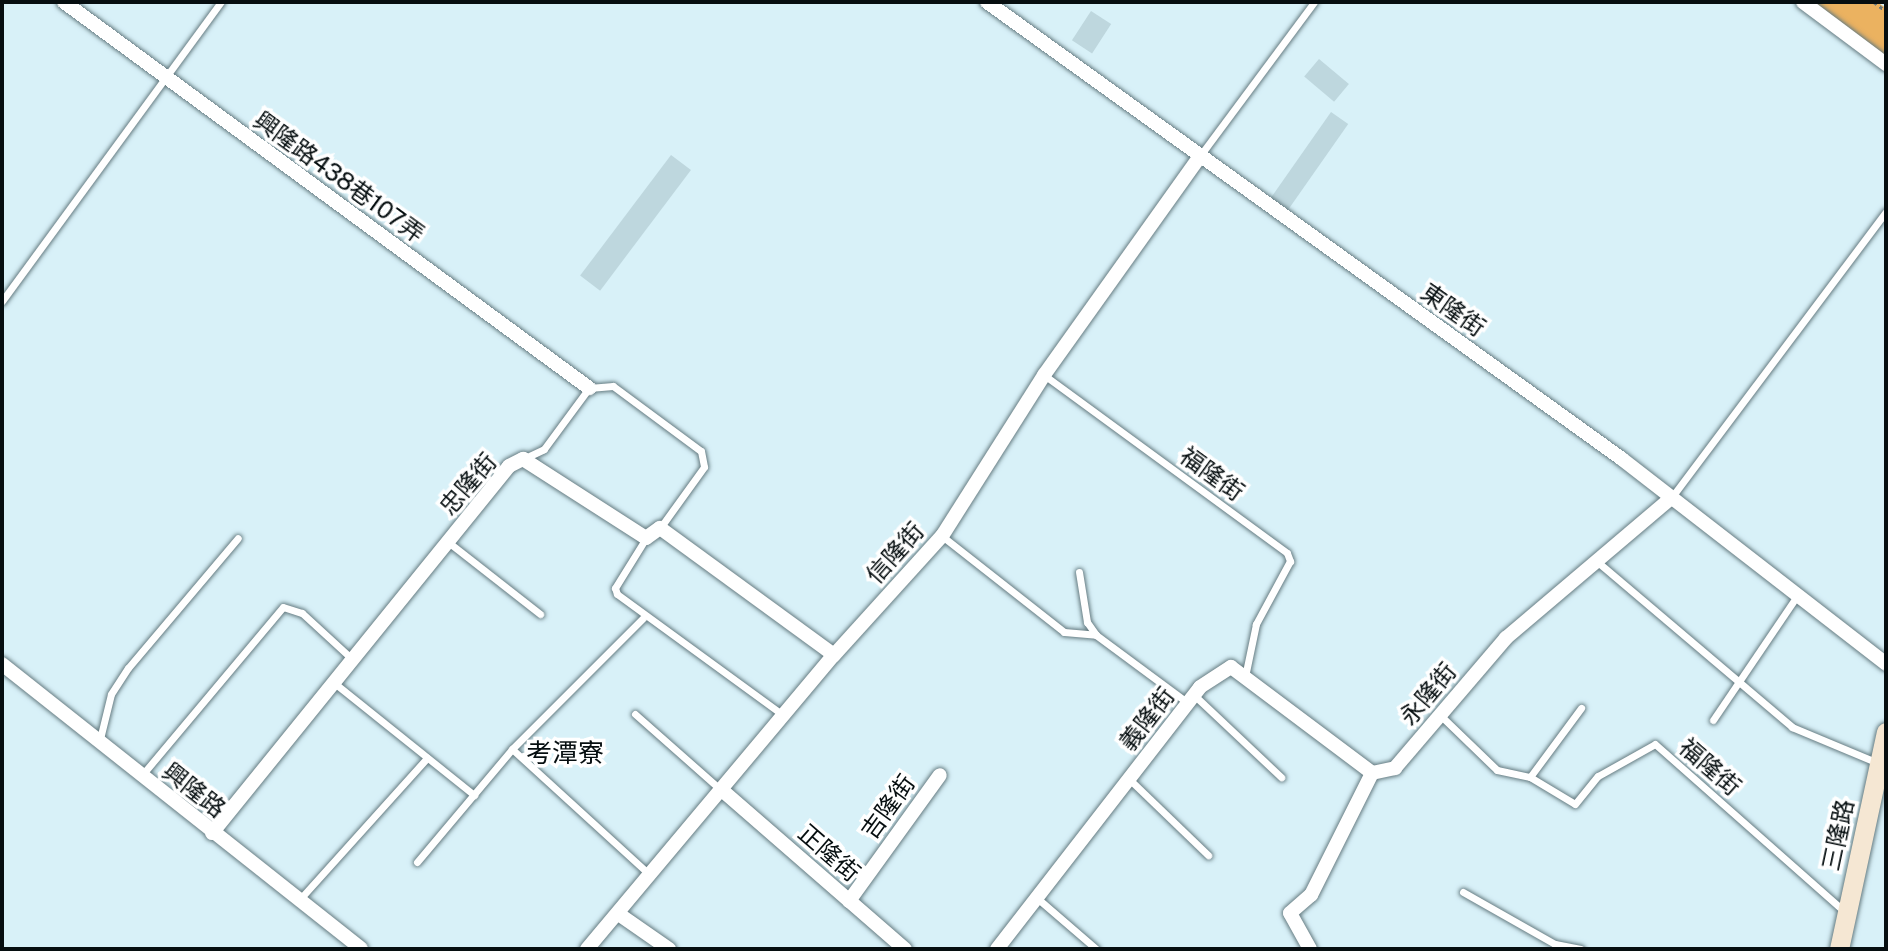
<!DOCTYPE html>
<meta charset="utf-8">
<style>
body{margin:0}
#map{position:relative;width:1888px;height:951px;overflow:hidden;background:#d8f1f8;font-family:"Public Sans","Noto Sans TC",sans-serif}
div>[style]{position:absolute}
[style*='--x']{left:calc(var(--x)*1px);top:calc(var(--y)*1px);width:calc(var(--w)*1px);rotate:calc(var(--a)*1deg)}
.green>*{inset:0;background:#ebb260}
.building>*{inset:0;background:#bed7de;transform-origin:0 0}
.path>*{height:2.5px;margin-top:-1.25px;transform-origin:0;background:repeating-linear-gradient(90deg,#69797d 0 3.5px,transparent 0 7px)}
.roads{filter:drop-shadow(0 0 2px #667c82) drop-shadow(0 0 2px #667c82)}
.lane>*{height:7px;margin:-3.5px;padding:0 3.5px;transform-origin:3.5px;border-radius:3.5px;background:#fff}
.street>*{height:14px;margin:-7px;padding:0 7px;transform-origin:7px;border-radius:7px;background:#fff}
.secondary>*{height:19px;margin:-9.5px;padding:0 9.5px;transform-origin:9.5px;border-radius:9.5px;background:#f5e7d3}
span{translate:-50% -50%;white-space:nowrap;text-align:center;line-height:1.15;-webkit-text-stroke:7px #fff;paint-order:stroke}
.street-label{font-size:24px;color:#060e10}
.neighbourhood-label{font-size:26px;color:#060e10}
.frame{position:absolute;inset:0;border:4px solid #060e10;pointer-events:none}
</style>
<div id="map">
<div class="green">
<i style="clip-path:polygon(1803px 2px,1877px 2px,1886px 8px,1886px 64px)"></i>
</div>
<div class="building">
<i style="left:1091px;top:11px;width:24px;height:35px;rotate:33deg"></i>
<i style="left:1319px;top:59px;width:39px;height:23px;rotate:40deg"></i>
<i style="left:1331px;top:112px;width:21px;height:105px;rotate:35deg"></i>
<i style="left:671px;top:155px;width:25px;height:151px;rotate:37deg"></i>
</div>
<div class="path">
<i style="--x:1874;--y:2;--w:15;--a:37"></i>
</div>
<div class="roads">
<div class="lane">
<i style="--x:1199;--y:157;--w:193;--a:-53.4"></i>
<i style="--x:2;--y:301;--w:371;--a:-53.8"></i>
<i style="--x:1044;--y:375;--w:301;--a:36.2"></i>
<i style="--x:1287;--y:553;--w:9;--a:69"></i>
<i style="--x:1290;--y:561;--w:72;--a:118.4"></i>
<i style="--x:1256;--y:624;--w:49;--a:101.8"></i>
<i style="--x:523;--y:459;--w:23;--a:-25"></i>
<i style="--x:544;--y:449;--w:76;--a:-53.6"></i>
<i style="--x:589;--y:388;--w:24;--a:-5"></i>
<i style="--x:613;--y:386;--w:109;--a:36.5"></i>
<i style="--x:701;--y:451;--w:16;--a:79"></i>
<i style="--x:704;--y:467;--w:75;--a:125.8"></i>
<i style="--x:1671;--y:498;--w:358;--a:-53.1"></i>
<i style="--x:942;--y:536;--w:155;--a:38.2"></i>
<i style="--x:1064;--y:632;--w:32;--a:5"></i>
<i style="--x:646;--y:538;--w:59;--a:121.8"></i>
<i style="--x:615;--y:588;--w:6;--a:72"></i>
<i style="--x:617;--y:594;--w:205;--a:36.1"></i>
<i style="--x:448;--y:542;--w:117;--a:38"></i>
<i style="--x:1600;--y:564;--w:252;--a:40.3"></i>
<i style="--x:1792;--y:727;--w:93;--a:22.7"></i>
<i style="--x:1079;--y:572;--w:51;--a:80.9"></i>
<i style="--x:1087;--y:622;--w:16;--a:55"></i>
<i style="--x:1096;--y:635;--w:114;--a:36.5"></i>
<i style="--x:333;--y:682;--w:181;--a:38.7"></i>
<i style="--x:1194;--y:695;--w:120;--a:43.3"></i>
<i style="--x:635;--y:714;--w:115;--a:41.5"></i>
<i style="--x:1440;--y:715;--w:79;--a:44"></i>
<i style="--x:1497;--y:770;--w:34;--a:12"></i>
<i style="--x:1530;--y:777;--w:52;--a:31"></i>
<i style="--x:1575;--y:804;--w:36;--a:-51"></i>
<i style="--x:1598;--y:776;--w:65;--a:-29.3"></i>
<i style="--x:1655;--y:744;--w:252;--a:41.5"></i>
<i style="--x:1713;--y:720;--w:150;--a:-55.9"></i>
<i style="--x:99;--y:743;--w:50;--a:-76.2"></i>
<i style="--x:111;--y:694;--w:31;--a:-57"></i>
<i style="--x:128;--y:668;--w:170;--a:-49.8"></i>
<i style="--x:512;--y:749;--w:188;--a:42.4"></i>
<i style="--x:142;--y:775;--w:219;--a:-50"></i>
<i style="--x:283;--y:607;--w:20;--a:18"></i>
<i style="--x:302;--y:613;--w:68;--a:42.6"></i>
<i style="--x:1530;--y:777;--w:86;--a:-53.5"></i>
<i style="--x:1129;--y:779;--w:110;--a:43.9"></i>
<i style="--x:417;--y:862;--w:148;--a:-49.9"></i>
<i style="--x:512;--y:749;--w:185;--a:-45"></i>
<i style="--x:1463;--y:892;--w:106;--a:29.5"></i>
<i style="--x:1555;--y:944;--w:26;--a:11"></i>
<i style="--x:1037;--y:898;--w:78;--a:40.8"></i>
<i style="--x:300;--y:899;--w:190;--a:-48"></i>
</div>
<div class="street">
<i style="--x:64;--y:2;--w:652;--a:36.32"></i>
<i style="--x:987;--y:2;--w:782;--a:35.74"></i>
<i style="--x:1622;--y:459;--w:334;--a:37.8"></i>
<i style="--x:1803;--y:2;--w:104;--a:36.8"></i>
<i style="--x:2;--y:664;--w:458;--a:38.4"></i>
<i style="--x:723;--y:791;--w:241;--a:41"></i>
<i style="--x:212;--y:833;--w:472;--a:-51"></i>
<i style="--x:509;--y:466;--w:16;--a:-27"></i>
<i style="--x:523;--y:459;--w:146;--a:32.7"></i>
<i style="--x:646;--y:538;--w:17;--a:-36"></i>
<i style="--x:660;--y:528;--w:215;--a:36.1"></i>
<i style="--x:849;--y:901;--w:155;--a:-54.2"></i>
<i style="--x:620;--y:915;--w:60;--a:34.8"></i>
<i style="--x:587;--y:949;--w:384;--a:-50"></i>
<i style="--x:834;--y:655;--w:161;--a:-47.8"></i>
<i style="--x:942;--y:536;--w:191;--a:-57.6"></i>
<i style="--x:1044;--y:375;--w:267;--a:-54.5"></i>
<i style="--x:997;--y:949;--w:331;--a:-52.2"></i>
<i style="--x:1200;--y:687;--w:37;--a:-33"></i>
<i style="--x:1231;--y:667;--w:176;--a:36.9"></i>
<i style="--x:1310;--y:949;--w:41;--a:-119.1"></i>
<i style="--x:1290;--y:913;--w:28;--a:-41"></i>
<i style="--x:1311;--y:895;--w:136;--a:-63.4"></i>
<i style="--x:1372;--y:773;--w:24;--a:-12"></i>
<i style="--x:1395;--y:768;--w:171;--a:-49.5"></i>
<i style="--x:1506;--y:638;--w:216;--a:-40.3"></i>
</div>
<div class="secondary">
<i style="--x:1839;--y:949;--w:222;--a:-77.8"></i>
</div>
</div>
<div class="street-label">
<span style="left:339px;top:177px;rotate:36deg">興隆路438巷107弄</span>
<span style="left:1453px;top:310px;rotate:35deg">東隆街</span>
<span style="left:1212px;top:474px;rotate:36deg">福隆街</span>
<span style="left:468px;top:484px;rotate:-49deg">忠隆街</span>
<span style="left:895px;top:553px;rotate:-48deg">信隆街</span>
<span style="left:1428px;top:694px;rotate:-50deg">永隆街</span>
<span style="left:1147px;top:719px;rotate:-52deg">義隆街</span>
<span style="left:1710px;top:767px;rotate:41deg">福隆街</span>
<span style="left:194px;top:790px;rotate:38deg">興隆路</span>
<span style="left:888px;top:807px;rotate:-54deg">吉隆街</span>
<span style="left:1838px;top:835px;rotate:-78deg">三隆路</span>
<span style="left:829px;top:853px;rotate:41deg">正隆街</span>
</div>
<div class="neighbourhood-label">
<span style="left:565px;top:753px">考潭寮</span>
</div>
<div class="frame"></div>
</div>
